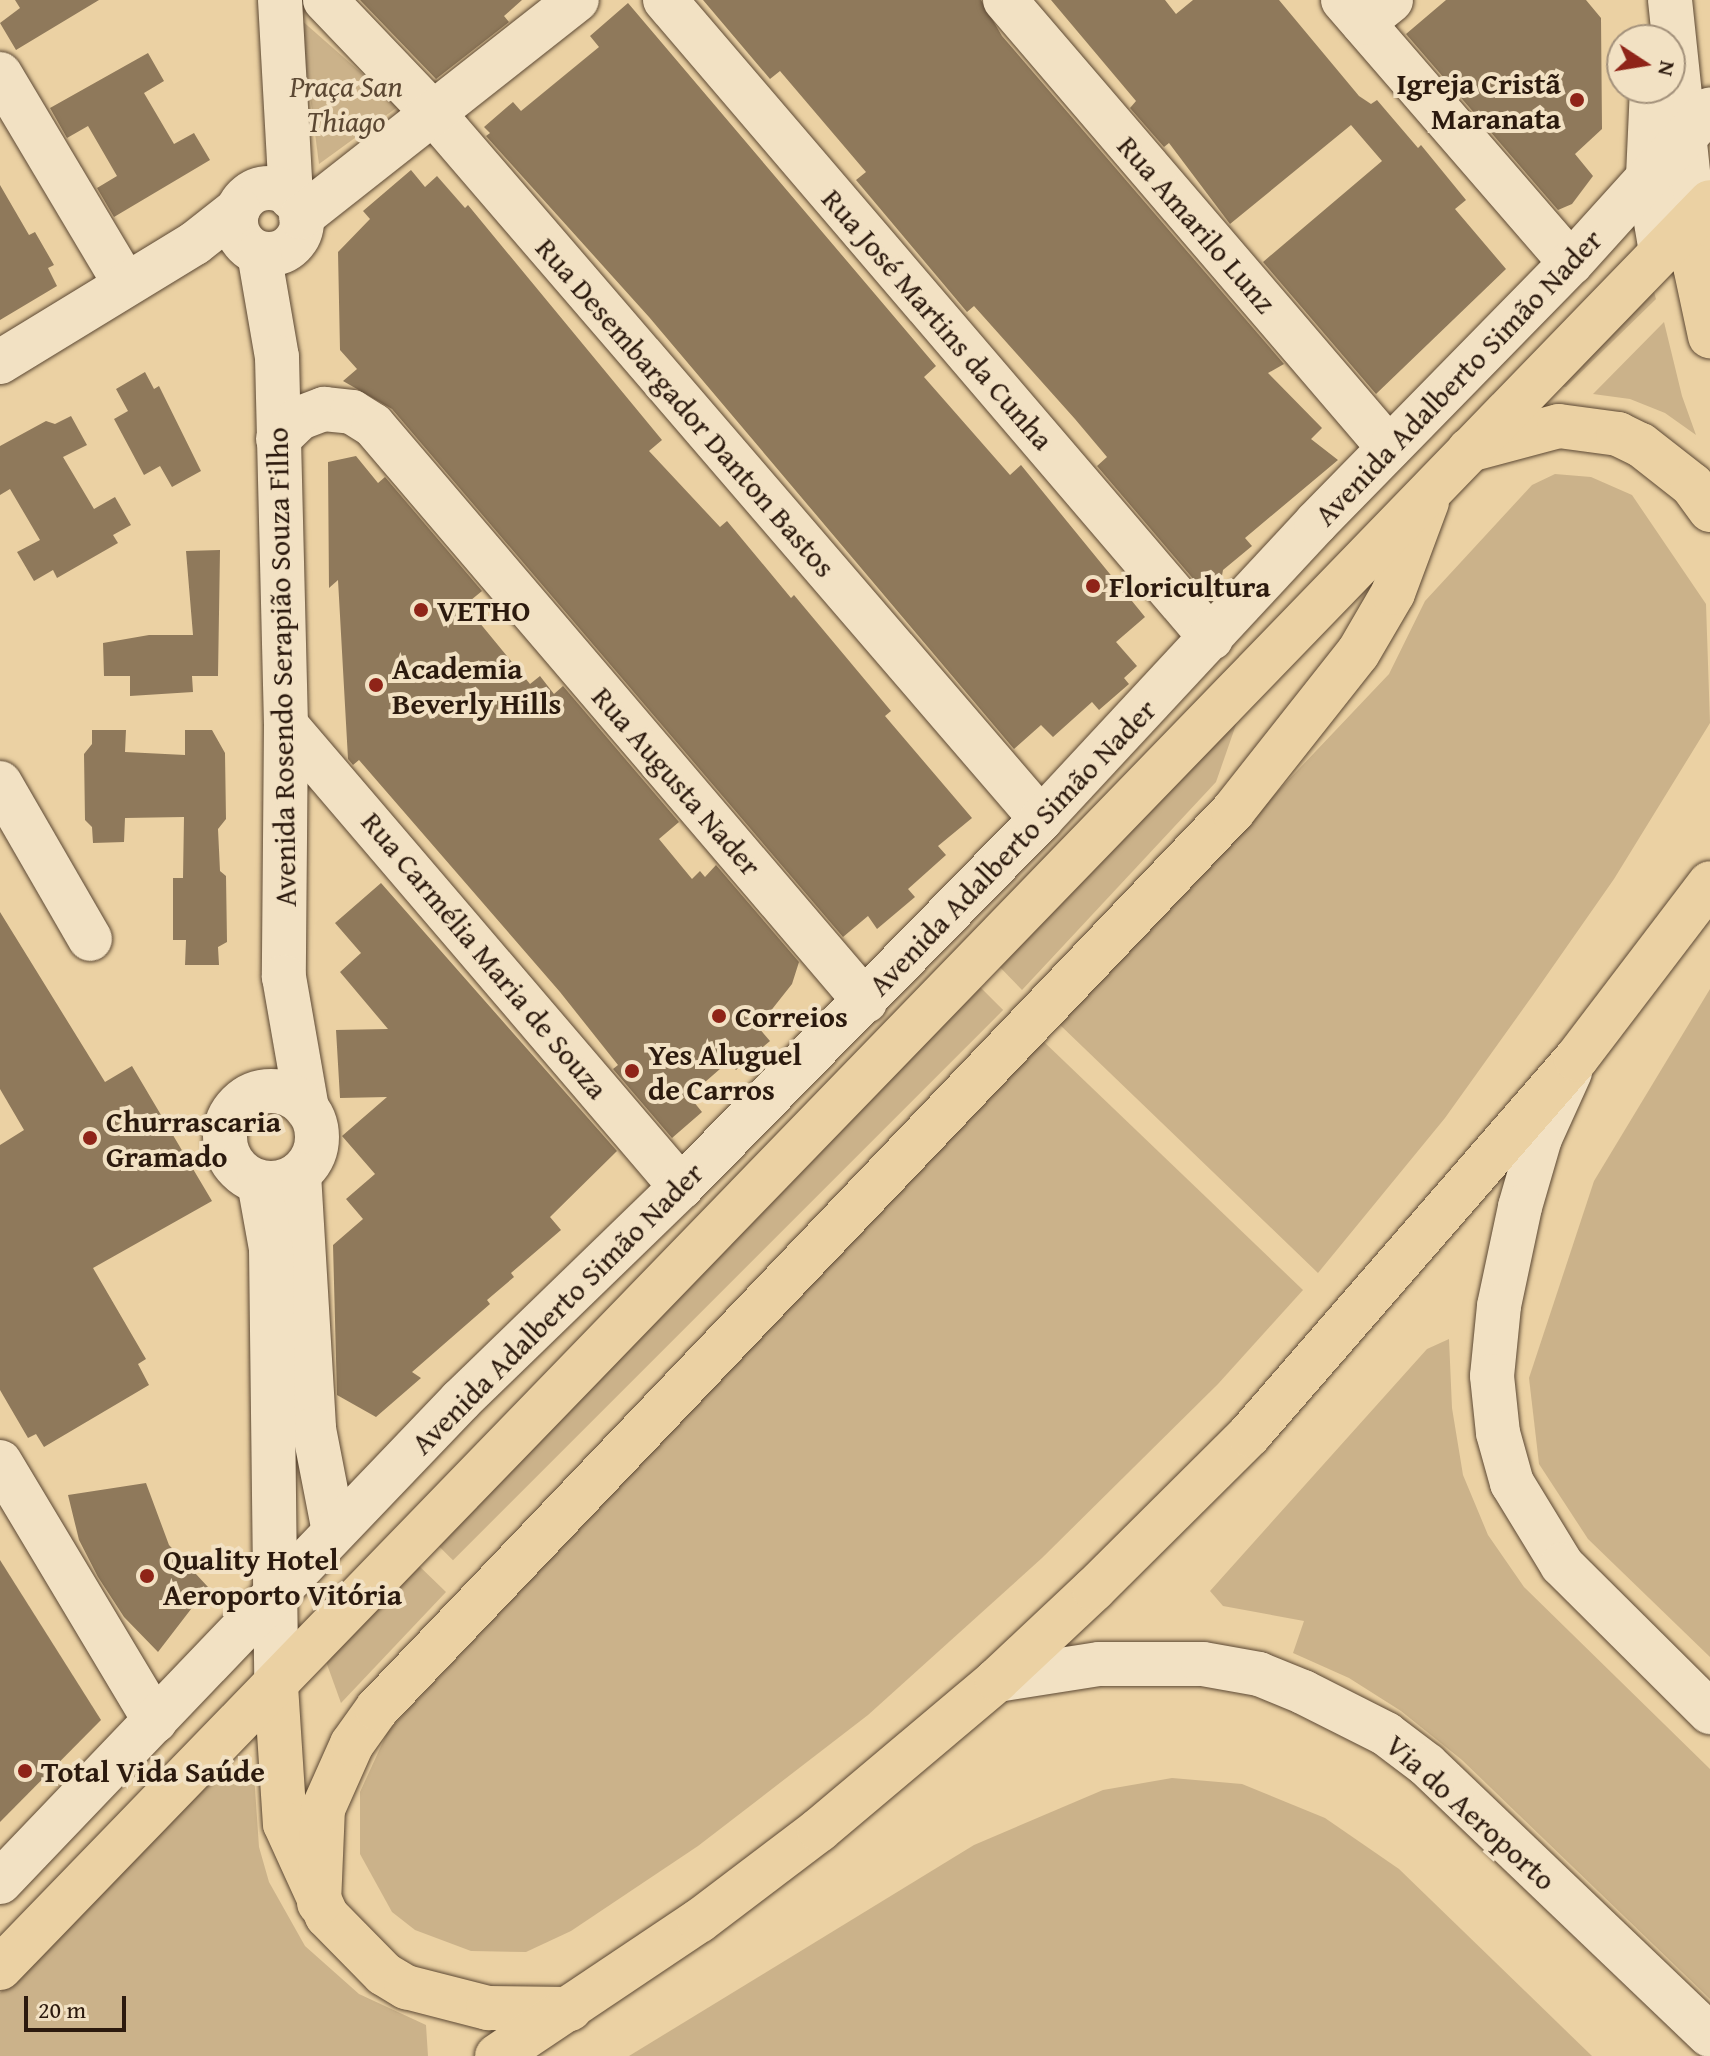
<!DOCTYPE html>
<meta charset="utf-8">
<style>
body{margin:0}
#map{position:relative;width:1710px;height:2056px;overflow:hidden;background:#ebd1a3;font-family:"Gentium Book Plus",serif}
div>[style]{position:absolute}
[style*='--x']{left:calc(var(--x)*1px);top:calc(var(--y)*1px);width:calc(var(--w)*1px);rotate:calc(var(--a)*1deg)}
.green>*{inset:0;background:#cbb28a;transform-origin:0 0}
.building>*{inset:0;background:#8f795b}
.roads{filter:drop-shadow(0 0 2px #5c4833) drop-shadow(0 0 2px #5c4833)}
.minor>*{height:44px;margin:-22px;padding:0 22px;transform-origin:22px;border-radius:22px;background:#f2e1c3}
.minor>.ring{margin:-22px;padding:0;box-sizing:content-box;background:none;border:44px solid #f2e1c3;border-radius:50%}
.major>*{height:44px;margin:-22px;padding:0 22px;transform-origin:22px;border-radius:22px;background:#ebd1a3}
.dots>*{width:22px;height:22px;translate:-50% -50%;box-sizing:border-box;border:4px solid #f2e1c3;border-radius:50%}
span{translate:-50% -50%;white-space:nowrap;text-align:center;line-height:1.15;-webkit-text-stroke:8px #f2e1c3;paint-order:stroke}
.poi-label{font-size:30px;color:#2c1a0e;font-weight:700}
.right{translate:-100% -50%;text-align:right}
.left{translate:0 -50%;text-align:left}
.park-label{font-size:30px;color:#5c4833;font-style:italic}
.street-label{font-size:30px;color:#2c1a0e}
.north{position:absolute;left:1606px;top:24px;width:80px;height:80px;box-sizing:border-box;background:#f2e1c3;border:2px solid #a3917b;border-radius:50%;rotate:102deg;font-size:22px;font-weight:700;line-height:32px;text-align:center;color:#2c1a0e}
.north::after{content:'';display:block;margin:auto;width:28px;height:36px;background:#8f2418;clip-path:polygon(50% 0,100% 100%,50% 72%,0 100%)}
.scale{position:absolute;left:24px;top:1996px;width:102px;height:36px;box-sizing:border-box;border:4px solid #2c1a0e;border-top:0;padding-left:10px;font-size:24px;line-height:28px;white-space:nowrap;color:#2c1a0e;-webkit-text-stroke:6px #f2e1c3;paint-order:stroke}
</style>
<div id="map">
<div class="green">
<i style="clip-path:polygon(300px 19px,399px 106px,319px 164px)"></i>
<i style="clip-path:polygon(1650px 278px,1656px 299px,1566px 387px,1545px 383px)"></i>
<i style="clip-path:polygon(1664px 322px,1682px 396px,1696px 435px,1665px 413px,1630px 399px,1593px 394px)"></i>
<i style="clip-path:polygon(1555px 474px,1591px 477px,1632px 495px,1706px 604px,1710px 723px,1614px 879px,1533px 995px,1445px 1118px,1318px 1273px,1058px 1023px,1389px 674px,1425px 601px,1532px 485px)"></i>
<i style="clip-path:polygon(1246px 696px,1216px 782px,1022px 990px,992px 959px)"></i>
<i style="left:972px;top:979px;width:44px;height:778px;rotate:45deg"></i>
<i style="clip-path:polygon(1710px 989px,1710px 1657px,1588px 1539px,1539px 1464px,1529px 1378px,1594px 1181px)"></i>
<i style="clip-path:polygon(1042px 1040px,1303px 1290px,1218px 1384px,1042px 1558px,868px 1715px,698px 1846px,571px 1931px,526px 1952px,471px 1951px,415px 1930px,392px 1912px,360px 1854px,360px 1792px,388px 1731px)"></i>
<i style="clip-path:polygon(1449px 1339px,1452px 1408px,1463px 1475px,1488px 1535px,1524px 1587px,1710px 1769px,1710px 1999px,1462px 1760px,1401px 1711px,1349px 1678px,1293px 1653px,1304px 1621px,1223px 1606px,1210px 1591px,1427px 1349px)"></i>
<i style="clip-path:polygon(415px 1562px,446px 1592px,341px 1703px,324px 1656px)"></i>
<i style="clip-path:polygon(224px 1762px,254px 1774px,259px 1847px,269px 1882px,305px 1946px,359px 1994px,426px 2025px,428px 2056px,0 2056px,0 1993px)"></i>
<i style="clip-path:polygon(1172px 1778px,1242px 1784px,1325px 1818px,1399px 1869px,1592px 2056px,629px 2056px,974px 1845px,1103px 1790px)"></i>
</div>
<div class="building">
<i style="clip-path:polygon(15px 0,99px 0,16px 50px,0 23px,20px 8px)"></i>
<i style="clip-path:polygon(360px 0,522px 0,504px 16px,509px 22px,436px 79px)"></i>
<i style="clip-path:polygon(703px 0,981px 0,1002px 36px,1284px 364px,1268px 373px,1322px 428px,1311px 439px,1338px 460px,1245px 538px,1252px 546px,1223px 570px,1221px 581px,1201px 588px,1097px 466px,1107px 457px,1075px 419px,974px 306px,967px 312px,856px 180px,866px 172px,780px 71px,770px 79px)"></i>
<i style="clip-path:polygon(1051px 0,1165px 0,1176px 14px,1193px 0,1279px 0,1359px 96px,1371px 104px,1377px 100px,1418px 148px,1421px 145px,1466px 200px,1455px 209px,1506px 269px,1376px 394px,1263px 262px,1382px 161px,1351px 125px,1230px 224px,1169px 143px,1164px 147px,1130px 108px,1136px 101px)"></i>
<i style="clip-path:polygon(1446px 0,1586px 0,1601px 18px,1602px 129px,1575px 154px,1593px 176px,1572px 204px,1558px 210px,1406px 34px)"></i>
<i style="clip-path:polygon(628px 3px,936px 366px,924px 377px,1010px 475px,1021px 465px,1145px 617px,1116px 642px,1137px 666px,1124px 678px,1129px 684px,1099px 710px,1092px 702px,1053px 737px,1041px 725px,1014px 749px,649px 317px,486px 136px,490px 133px,484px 127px,513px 102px,521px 111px,599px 47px,590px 36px)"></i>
<i style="clip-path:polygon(148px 53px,164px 81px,144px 93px,174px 144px,194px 133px,210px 160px,114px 217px,97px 188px,117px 176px,88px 126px,67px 138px,50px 108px)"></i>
<i style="clip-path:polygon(411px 170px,425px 187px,437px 176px,465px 208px,468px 205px,662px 440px,649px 451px,720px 527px,727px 521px,791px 598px,794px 595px,891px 711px,885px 716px,972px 818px,938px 846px,946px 855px,908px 889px,915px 897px,877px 929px,868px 916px,843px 937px,392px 409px,343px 381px,357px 369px,340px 350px,338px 252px,370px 219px,363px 211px)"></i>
<i style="clip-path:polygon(0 185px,29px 235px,35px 232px,54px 265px,48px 268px,57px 286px,0 320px)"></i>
<i style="clip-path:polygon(145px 372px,154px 389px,159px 386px,201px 471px,172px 487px,160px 466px,144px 475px,114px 419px,128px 411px,116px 389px)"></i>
<i style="clip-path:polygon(71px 416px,87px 445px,63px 457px,94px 509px,115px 497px,131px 525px,113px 535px,118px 543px,57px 578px,53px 570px,34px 581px,17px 552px,40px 540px,10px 489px,0 495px,0 446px,46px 421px,55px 424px)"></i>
<i style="clip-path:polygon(356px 456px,378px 483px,385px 477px,482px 591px,465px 605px,530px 684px,540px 676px,554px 694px,563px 686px,679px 822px,659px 839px,692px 879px,700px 871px,705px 877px,716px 865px,799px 962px,792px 984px,758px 1027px,770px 1041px,736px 1070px,728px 1062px,689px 1096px,702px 1112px,672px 1138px,613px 1069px,618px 1065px,560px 992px,359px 760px,353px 765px,348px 759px,338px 580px,329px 588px,328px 462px)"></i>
<i style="clip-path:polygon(220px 550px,218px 676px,192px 676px,193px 692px,130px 696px,130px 676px,104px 676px,103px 643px,149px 635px,193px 635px,186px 551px)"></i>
<i style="clip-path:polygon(92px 730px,126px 730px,125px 752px,185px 755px,185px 730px,212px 730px,225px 753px,226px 819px,218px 829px,220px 871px,226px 876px,227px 942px,218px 947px,219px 965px,185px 965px,186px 940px,173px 940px,173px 878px,183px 878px,184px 817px,125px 818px,124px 842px,93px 843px,92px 827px,85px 820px,84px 754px,92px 744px)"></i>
<i style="clip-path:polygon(381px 883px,617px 1151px,550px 1217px,561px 1230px,511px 1273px,514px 1277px,487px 1300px,490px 1304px,412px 1372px,421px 1378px,376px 1417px,337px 1395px,333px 1245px,363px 1219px,346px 1199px,375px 1174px,342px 1136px,387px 1097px,340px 1098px,336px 1030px,388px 1029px,340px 972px,361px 953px,335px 923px)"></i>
<i style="clip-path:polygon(0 912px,105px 1082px,132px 1066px,212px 1201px,93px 1268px,146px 1359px,138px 1364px,149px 1385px,44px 1447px,36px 1434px,28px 1438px,0 1390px,0 1145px,24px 1130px,0 1089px)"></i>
<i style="clip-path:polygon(146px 1483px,169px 1545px,208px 1587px,158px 1652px,124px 1617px,98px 1577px,79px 1540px,68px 1495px)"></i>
<i style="clip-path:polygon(0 1560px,101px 1720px,0 1822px)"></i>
</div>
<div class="roads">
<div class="minor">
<i style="--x:280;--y:0;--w:198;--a:86.8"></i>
<i style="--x:325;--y:0;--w:158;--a:46.3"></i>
<i style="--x:434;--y:114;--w:930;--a:49.27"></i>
<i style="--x:665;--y:0;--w:840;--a:49.44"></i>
<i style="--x:1005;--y:0;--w:590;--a:49.4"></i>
<i style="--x:1343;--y:0;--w:348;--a:49.1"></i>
<i style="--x:1670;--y:0;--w:221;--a:84"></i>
<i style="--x:1363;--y:23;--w:36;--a:-39"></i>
<i style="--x:0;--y:74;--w:244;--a:59.2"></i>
<i style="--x:1652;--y:88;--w:87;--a:92.6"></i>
<i style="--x:1648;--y:175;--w:78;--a:80.4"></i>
<i class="ring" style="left:236px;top:188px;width:22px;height:22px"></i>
<i style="--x:301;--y:217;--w:351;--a:-38.2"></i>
<i style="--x:259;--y:253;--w:106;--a:80.2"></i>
<i style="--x:277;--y:357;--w:368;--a:88.6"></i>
<i style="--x:286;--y:725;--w:252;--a:90.5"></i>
<i style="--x:284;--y:977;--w:134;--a:80.1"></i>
<i style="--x:0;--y:362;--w:228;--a:-31.4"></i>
<i style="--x:195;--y:243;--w:55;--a:-38.3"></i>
<i style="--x:278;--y:439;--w:30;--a:-44"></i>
<i style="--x:300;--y:418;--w:26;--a:-21"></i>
<i style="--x:324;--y:409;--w:28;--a:6"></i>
<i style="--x:352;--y:412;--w:25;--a:32"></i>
<i style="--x:373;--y:425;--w:758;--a:49.5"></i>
<i style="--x:286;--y:725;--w:608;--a:49.47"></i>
<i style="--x:0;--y:783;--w:180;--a:60"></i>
<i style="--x:1570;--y:1072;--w:72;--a:114.4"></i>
<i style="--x:1540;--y:1138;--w:72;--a:106.2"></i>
<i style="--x:1520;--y:1207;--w:101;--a:102"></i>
<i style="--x:1499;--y:1306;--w:70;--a:95.7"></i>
<i style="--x:1492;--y:1376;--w:57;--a:84"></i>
<i style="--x:1498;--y:1433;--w:52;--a:74.4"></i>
<i style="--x:1512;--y:1483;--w:96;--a:58.6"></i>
<i style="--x:1562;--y:1565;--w:209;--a:44.8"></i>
<i class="ring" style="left:225px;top:1091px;width:48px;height:48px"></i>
<i style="--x:299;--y:1174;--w:255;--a:86.6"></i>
<i style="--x:314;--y:1429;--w:105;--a:79"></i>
<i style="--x:259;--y:1182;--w:68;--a:79.8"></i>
<i style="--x:271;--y:1249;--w:437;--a:89.3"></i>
<i style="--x:0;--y:1462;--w:302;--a:59.1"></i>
<i style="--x:997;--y:1680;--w:103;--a:-8.9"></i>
<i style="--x:1099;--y:1664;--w:104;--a:0"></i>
<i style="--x:1203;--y:1664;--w:57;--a:10.1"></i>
<i style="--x:1259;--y:1674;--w:48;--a:22.2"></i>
<i style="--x:1303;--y:1692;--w:93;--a:26.8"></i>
<i style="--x:1386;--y:1734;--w:51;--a:37.1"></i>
<i style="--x:1427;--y:1765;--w:391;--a:43.7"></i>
<i style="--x:0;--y:1882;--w:667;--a:-46.28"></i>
<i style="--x:461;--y:1400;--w:306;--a:-44.1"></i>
<i style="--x:681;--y:1187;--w:515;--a:-45.63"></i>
<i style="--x:1041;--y:819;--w:404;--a:-47.1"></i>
<i style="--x:1316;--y:523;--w:364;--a:-45.6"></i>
<i style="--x:1571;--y:263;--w:207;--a:-47.9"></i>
</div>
<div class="major">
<i style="--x:1693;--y:220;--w:46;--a:87.5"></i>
<i style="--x:1695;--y:266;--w:72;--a:77.9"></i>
<i style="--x:1469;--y:450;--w:93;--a:-14.9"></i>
<i style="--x:1559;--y:426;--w:60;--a:7.7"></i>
<i style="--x:1618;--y:434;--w:25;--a:26"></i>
<i style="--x:1641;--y:445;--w:65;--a:38.1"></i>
<i style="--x:1692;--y:485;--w:31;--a:54"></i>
<i style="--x:276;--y:1686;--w:138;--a:86.3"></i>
<i style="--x:285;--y:1824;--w:101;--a:65.5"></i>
<i style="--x:327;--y:1916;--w:81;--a:45.5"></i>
<i style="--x:384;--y:1974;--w:26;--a:31"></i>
<i style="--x:406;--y:1987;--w:85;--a:14.4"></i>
<i style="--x:488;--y:2008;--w:82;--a:0.7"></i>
<i style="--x:319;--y:1903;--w:94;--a:-87.6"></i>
<i style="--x:323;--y:1809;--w:71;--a:-66"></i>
<i style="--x:352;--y:1744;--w:43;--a:-54.5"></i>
<i style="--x:377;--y:1709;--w:1241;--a:-46.37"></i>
<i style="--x:1233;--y:811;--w:201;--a:-51.7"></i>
<i style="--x:1358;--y:653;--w:69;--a:-59.7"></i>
<i style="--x:1393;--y:593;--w:97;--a:-69.5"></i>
<i style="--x:0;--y:1968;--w:2458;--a:-45.92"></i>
<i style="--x:497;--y:2056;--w:243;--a:-33.8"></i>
<i style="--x:699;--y:1921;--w:151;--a:-37.2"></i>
<i style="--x:819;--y:1830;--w:233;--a:-40.1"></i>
<i style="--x:997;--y:1680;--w:133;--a:-43.2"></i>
<i style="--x:1094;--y:1589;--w:218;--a:-44.8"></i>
<i style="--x:1249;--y:1435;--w:498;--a:-49"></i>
<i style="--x:1576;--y:1059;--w:221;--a:-52.7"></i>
</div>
</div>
<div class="dots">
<i style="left:1577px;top:100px;background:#8f2418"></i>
<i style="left:1093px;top:586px;background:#8f2418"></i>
<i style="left:421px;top:610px;background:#8f2418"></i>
<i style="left:376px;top:685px;background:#8f2418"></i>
<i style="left:719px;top:1016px;background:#8f2418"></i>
<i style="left:632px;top:1071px;background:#8f2418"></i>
<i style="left:90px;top:1138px;background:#8f2418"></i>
<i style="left:147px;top:1576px;background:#8f2418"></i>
<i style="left:25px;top:1771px;background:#8f2418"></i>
</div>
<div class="poi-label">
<span class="right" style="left:1561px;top:100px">Igreja Cristã<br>Maranata</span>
<span class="left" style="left:1109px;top:586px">Floricultura</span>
<span class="left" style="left:437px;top:610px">VETHO</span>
<span class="left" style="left:392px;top:685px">Academia<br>Beverly Hills</span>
<span class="left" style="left:735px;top:1016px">Correios</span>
<span class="left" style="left:648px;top:1071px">Yes Aluguel<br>de Carros</span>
<span class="left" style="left:106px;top:1138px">Churrascaria<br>Gramado</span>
<span class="left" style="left:163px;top:1576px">Quality Hotel<br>Aeroporto Vitória</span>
<span class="left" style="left:41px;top:1771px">Total Vida Saúde</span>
</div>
<div class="park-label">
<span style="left:346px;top:103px">Praça San<br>Thiago</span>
</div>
<div class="street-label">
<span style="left:1197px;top:224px;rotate:49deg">Rua Amarilo Lunz</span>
<span style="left:938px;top:319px;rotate:49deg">Rua José Martins da Cunha</span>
<span style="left:1458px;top:377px;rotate:-46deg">Avenida Adalberto Simão Nader</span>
<span style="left:686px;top:407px;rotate:49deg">Rua Desembargador Danton Bastos</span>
<span style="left:281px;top:667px;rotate:-91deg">Avenida Rosendo Serapião Souza Filho</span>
<span style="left:677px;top:781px;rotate:49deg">Rua Augusta Nader</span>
<span style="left:1012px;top:847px;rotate:-46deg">Avenida Adalberto Simão Nader</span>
<span style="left:485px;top:955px;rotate:50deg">Rua Carmélia Maria de Souza</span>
<span style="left:557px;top:1308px;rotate:-45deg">Avenida Adalberto Simão Nader</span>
<span style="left:1471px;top:1812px;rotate:42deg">Via do Aeroporto</span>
</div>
<div class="north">N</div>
<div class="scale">20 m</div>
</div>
